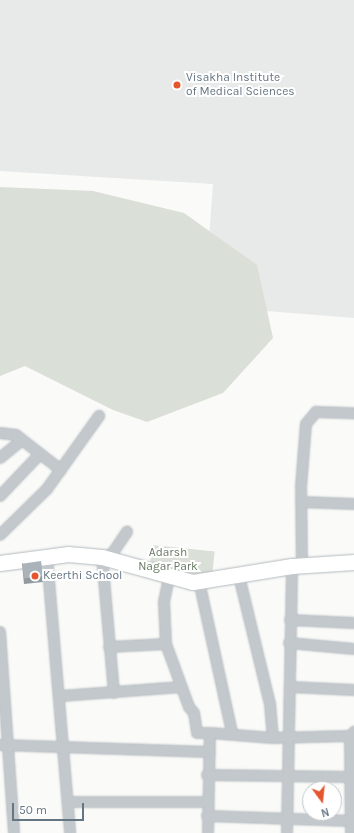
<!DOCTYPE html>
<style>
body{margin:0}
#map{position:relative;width:354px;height:833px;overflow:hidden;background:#fafaf8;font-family:Karla,sans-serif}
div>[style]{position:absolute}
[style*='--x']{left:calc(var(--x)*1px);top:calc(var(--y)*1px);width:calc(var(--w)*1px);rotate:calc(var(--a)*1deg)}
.built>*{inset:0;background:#e8e9e9}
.green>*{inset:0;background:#dadfd7;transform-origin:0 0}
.roads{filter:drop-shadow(0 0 1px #b3babf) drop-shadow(0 0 1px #b3babf)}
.street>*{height:10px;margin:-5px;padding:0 5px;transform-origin:5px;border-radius:5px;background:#c3c8cc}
.secondary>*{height:15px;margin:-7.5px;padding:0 7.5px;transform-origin:7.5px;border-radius:7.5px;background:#fff}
.wall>*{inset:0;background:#929a9f}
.building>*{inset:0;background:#aab3b9;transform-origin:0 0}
.dots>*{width:11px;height:11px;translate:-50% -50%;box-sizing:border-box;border:2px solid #fff;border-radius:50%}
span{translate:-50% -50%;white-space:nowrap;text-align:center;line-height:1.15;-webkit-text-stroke:4px #fff;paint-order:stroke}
.poi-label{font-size:12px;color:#657683}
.left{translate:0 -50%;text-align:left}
.park-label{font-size:12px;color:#687a64}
.north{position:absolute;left:302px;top:781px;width:40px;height:40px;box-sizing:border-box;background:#fff;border:1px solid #c1c8cd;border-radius:50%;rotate:165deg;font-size:11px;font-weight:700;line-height:16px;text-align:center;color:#657683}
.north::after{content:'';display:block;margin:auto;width:14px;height:18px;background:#e4572e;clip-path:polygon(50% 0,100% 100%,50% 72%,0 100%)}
.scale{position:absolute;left:12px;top:803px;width:72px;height:18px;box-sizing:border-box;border:2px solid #657683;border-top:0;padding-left:5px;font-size:12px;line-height:14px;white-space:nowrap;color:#657683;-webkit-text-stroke:3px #fff;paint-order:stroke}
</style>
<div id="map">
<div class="built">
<i style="clip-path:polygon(0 0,354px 0,354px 318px,204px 306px,213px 184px,0 171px)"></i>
</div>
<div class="green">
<i style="clip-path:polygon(0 187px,93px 191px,184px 213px,257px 265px,273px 338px,223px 393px,147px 422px,113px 410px,25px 366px,0 376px)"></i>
<i style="left:152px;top:545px;width:63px;height:26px;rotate:6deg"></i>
</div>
<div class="roads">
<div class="street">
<i style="--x:0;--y:433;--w:16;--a:7"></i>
<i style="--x:16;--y:435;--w:57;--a:37.9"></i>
<i style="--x:0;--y:458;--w:28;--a:-39"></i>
<i style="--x:0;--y:496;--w:57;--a:-46.4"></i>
<i style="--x:301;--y:502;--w:53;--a:2.2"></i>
<i style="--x:0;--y:535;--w:66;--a:-44.4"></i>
<i style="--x:47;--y:489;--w:90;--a:-54.5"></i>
<i style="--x:47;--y:557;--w:277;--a:85.2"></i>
<i style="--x:302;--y:565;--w:78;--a:-90.7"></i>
<i style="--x:301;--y:487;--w:63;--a:-85.5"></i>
<i style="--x:306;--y:424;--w:16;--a:-50"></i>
<i style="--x:316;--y:412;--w:38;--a:2"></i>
<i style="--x:239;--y:576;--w:132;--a:76.4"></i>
<i style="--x:270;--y:704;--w:34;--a:85"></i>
<i style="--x:169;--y:578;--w:25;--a:102"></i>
<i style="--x:164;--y:602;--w:42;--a:87.3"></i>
<i style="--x:166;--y:644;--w:67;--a:69.9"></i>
<i style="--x:189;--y:707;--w:8;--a:50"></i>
<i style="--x:194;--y:713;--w:20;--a:81"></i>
<i style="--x:197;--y:733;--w:13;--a:0"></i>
<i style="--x:199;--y:581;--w:155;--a:77.7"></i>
<i style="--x:290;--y:620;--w:64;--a:2.7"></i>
<i style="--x:0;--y:632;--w:201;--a:86"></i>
<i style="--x:289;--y:643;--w:65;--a:5.3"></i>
<i style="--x:109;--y:647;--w:57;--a:-3"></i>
<i style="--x:290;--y:687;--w:64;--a:2.7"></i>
<i style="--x:114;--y:693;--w:137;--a:-95"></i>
<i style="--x:102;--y:557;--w:10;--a:-17"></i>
<i style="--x:112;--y:554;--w:27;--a:-56"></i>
<i style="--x:61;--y:696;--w:121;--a:-4.3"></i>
<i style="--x:0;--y:745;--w:210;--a:1.9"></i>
<i style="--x:207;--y:775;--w:144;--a:0.8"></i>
<i style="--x:69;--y:802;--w:138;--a:0"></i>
<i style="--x:207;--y:816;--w:144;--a:2"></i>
<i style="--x:208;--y:833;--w:100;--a:-88.9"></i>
<i style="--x:210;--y:733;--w:63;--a:4.5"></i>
<i style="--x:273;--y:738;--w:77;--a:-1.5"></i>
<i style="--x:287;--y:833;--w:267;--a:-88.9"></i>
<i style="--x:351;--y:833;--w:97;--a:-90.6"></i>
<i style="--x:350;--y:736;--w:6;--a:-45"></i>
</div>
<div class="secondary">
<i style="--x:0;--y:563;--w:69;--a:-7.5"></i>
<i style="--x:68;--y:554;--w:34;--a:5"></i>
<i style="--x:102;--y:557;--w:94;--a:15.4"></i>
<i style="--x:193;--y:582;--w:100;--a:-9.2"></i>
<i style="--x:292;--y:566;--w:62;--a:-3.7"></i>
</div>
</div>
<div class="wall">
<i style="clip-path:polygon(22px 563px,43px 576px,43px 582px,24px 584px)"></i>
</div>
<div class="building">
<i style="left:41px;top:561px;width:15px;height:19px;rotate:82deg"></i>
</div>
<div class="dots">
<i style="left:177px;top:85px;background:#e4572e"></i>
<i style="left:35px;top:576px;background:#e4572e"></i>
</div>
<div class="poi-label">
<span class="left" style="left:186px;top:85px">Visakha Institute<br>of Medical Sciences</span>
<span class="left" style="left:43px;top:576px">Keerthi School</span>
</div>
<div class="park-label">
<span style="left:168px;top:560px">Adarsh<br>Nagar Park</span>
</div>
<div class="north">N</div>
<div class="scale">50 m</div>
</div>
